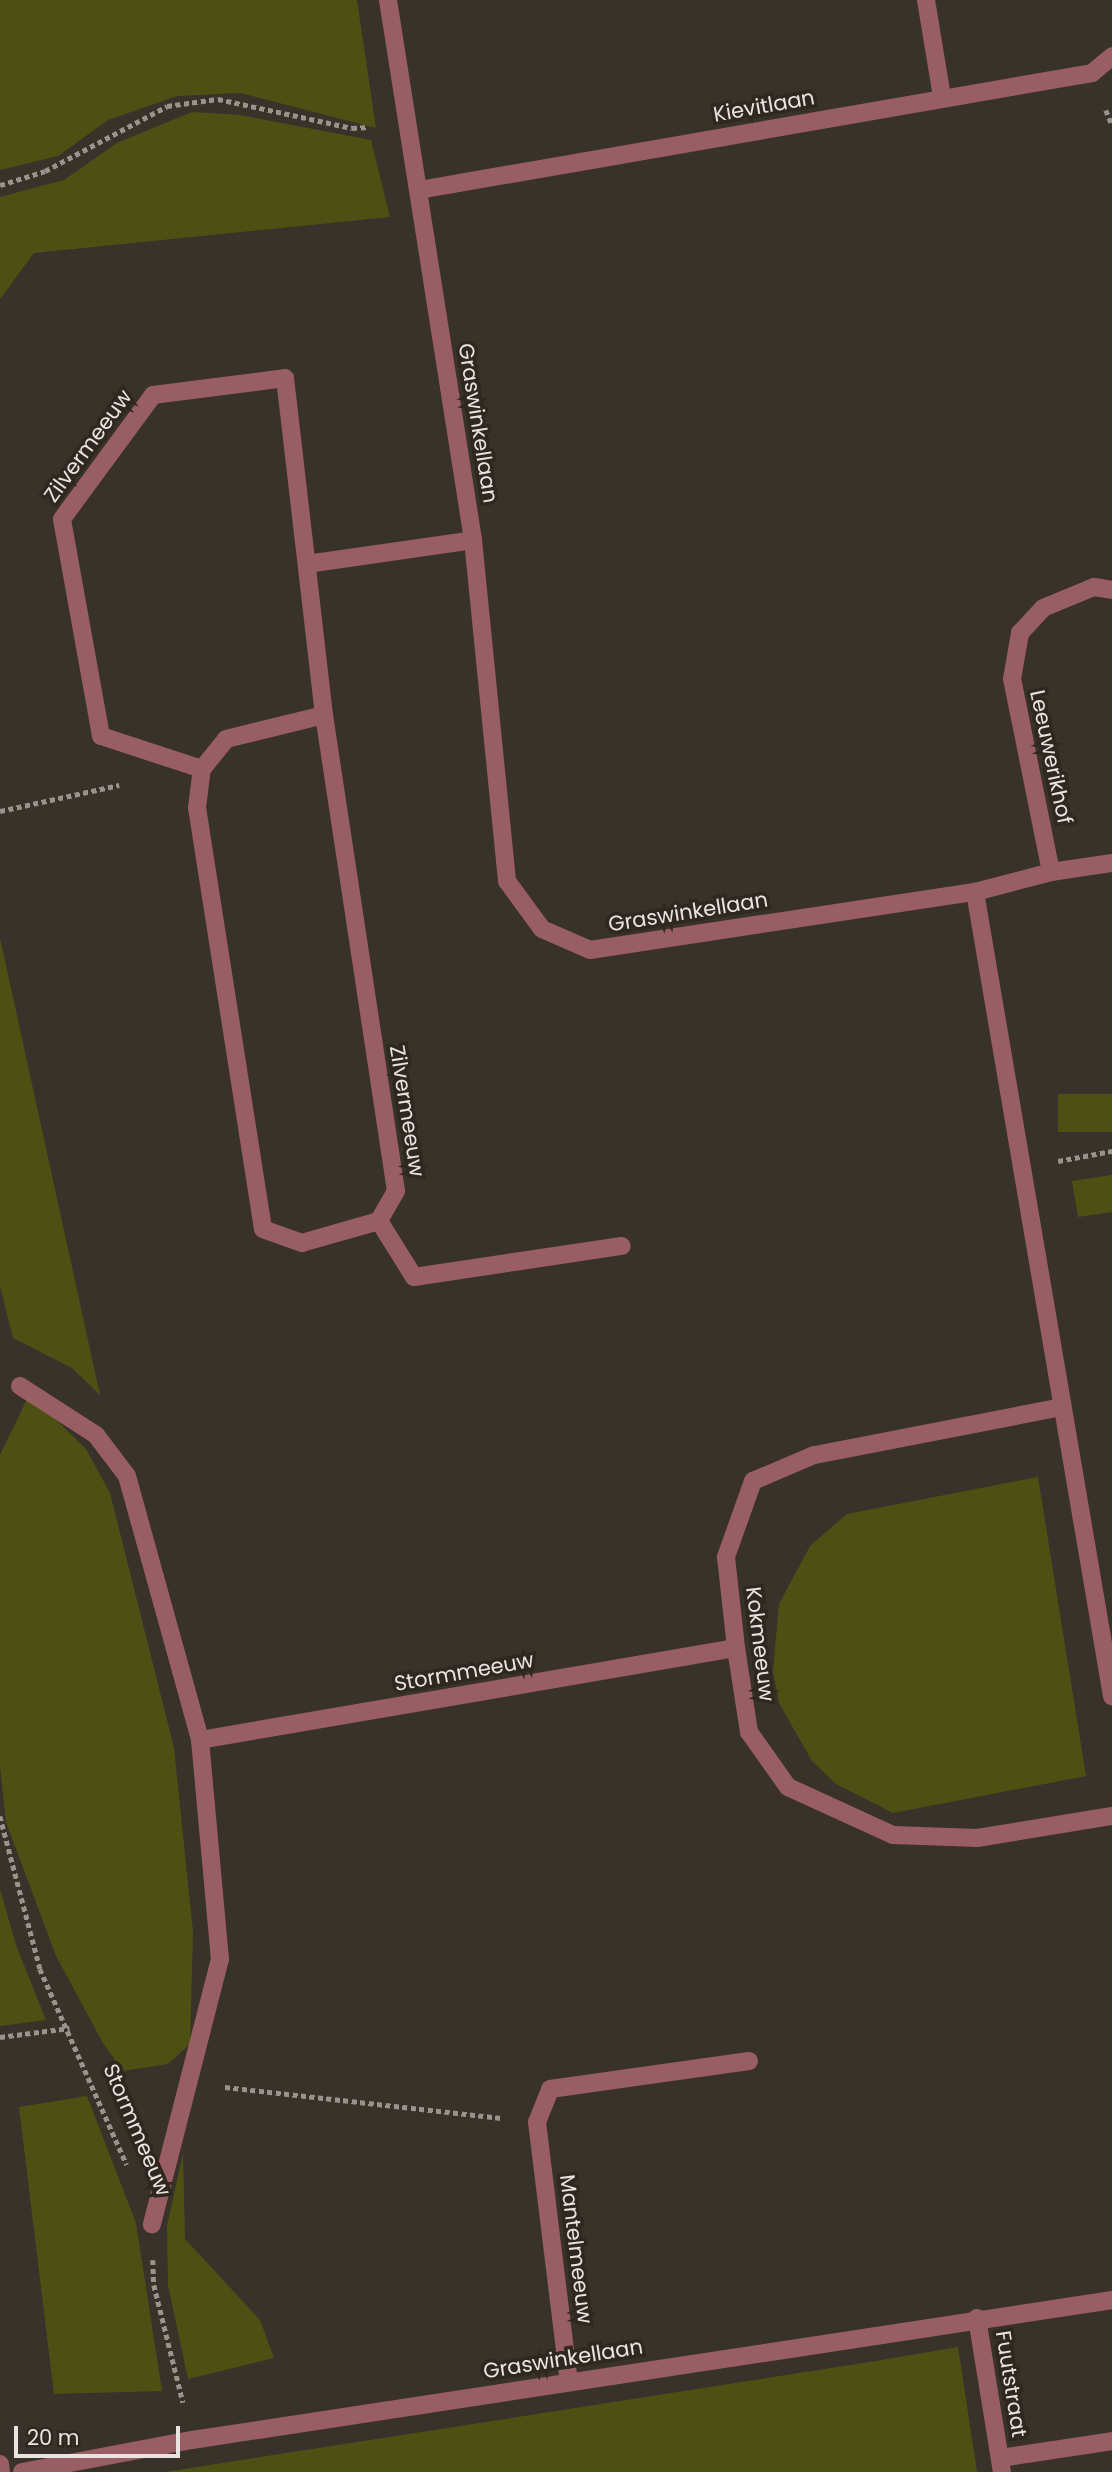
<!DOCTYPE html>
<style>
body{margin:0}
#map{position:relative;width:1112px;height:2472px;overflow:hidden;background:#39322a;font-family:Poppins,sans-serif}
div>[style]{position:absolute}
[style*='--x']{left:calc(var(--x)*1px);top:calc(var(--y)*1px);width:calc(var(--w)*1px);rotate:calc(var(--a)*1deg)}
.green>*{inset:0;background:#4c5113;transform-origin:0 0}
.path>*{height:4.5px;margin-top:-2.25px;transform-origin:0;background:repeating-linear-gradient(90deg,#99938d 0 5px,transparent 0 8.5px)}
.service>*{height:18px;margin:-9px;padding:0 9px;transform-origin:9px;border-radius:9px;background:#995e64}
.minor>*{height:18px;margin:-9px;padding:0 9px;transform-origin:9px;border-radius:9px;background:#995e64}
span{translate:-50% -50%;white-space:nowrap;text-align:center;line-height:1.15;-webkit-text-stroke:7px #2f2821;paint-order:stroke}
.street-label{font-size:21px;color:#e9e4df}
.scale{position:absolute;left:14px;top:2426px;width:166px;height:32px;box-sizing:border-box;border:4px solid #e9e4df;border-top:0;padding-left:9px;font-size:21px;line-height:24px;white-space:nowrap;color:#e9e4df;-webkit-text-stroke:5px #2f2821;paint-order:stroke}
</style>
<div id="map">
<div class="green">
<i style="clip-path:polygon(0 0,357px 0,376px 128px,240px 93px,177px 96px,108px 120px,58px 156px,0 170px)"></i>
<i style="clip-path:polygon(192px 112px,240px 115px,371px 140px,390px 217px,34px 253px,0 299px,0 197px,64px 180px,117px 143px)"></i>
<i style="clip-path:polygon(0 938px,100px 1395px,72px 1368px,13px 1338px,0 1286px)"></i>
<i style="left:1112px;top:1094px;width:38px;height:54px;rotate:90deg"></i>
<i style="clip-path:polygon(1112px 1175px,1112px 1212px,1078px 1217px,1072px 1181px)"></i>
<i style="clip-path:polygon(27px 1399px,44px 1408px,86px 1449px,110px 1493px,174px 1748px,193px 1932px,190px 2044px,168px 2064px,123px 2071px,103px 2043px,56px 1956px,6px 1822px,0 1766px,0 1455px)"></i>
<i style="clip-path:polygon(1038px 1477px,1086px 1776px,893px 1813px,836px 1784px,812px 1761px,779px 1703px,773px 1671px,779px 1604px,810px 1546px,847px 1514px)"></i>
<i style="clip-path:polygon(0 1889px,16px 1945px,46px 2020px,0 2026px)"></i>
<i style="clip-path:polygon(87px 2096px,136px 2223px,162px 2391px,54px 2394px,19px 2107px)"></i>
<i style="clip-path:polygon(183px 2153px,185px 2239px,260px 2320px,274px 2358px,188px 2379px,168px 2285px,167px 2226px)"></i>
<i style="clip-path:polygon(958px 2347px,977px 2472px,165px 2472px,876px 2361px)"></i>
</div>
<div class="path">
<i style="--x:1106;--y:110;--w:16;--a:68"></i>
<i style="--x:0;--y:185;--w:47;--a:-17.3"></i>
<i style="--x:45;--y:171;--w:138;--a:-28"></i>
<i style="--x:167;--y:106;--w:51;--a:-7.8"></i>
<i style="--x:218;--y:99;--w:137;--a:12.2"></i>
<i style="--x:352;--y:128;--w:17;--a:-3"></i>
<i style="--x:0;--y:811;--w:122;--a:-12.3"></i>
<i style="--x:1058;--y:1161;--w:55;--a:-10.5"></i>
<i style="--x:0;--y:1816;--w:158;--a:75.3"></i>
<i style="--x:40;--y:1969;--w:214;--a:66.1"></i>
<i style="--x:0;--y:2037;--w:70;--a:-7.4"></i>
<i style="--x:225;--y:2087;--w:278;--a:6.4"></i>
<i style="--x:153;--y:2260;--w:25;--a:88"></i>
<i style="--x:154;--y:2285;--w:121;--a:76.1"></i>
</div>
<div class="service">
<i style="--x:379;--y:1221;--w:66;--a:58"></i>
<i style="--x:414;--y:1277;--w:210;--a:-8.5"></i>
<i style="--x:537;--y:2122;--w:35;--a:-68"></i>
<i style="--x:550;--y:2089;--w:201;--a:-8"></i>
</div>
<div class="minor">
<i style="--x:388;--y:0;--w:547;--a:81.05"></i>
<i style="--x:473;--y:540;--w:343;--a:84.3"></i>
<i style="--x:507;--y:881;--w:59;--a:53.9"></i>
<i style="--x:542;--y:929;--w:52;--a:23.6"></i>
<i style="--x:590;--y:950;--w:389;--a:-8.6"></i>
<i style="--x:975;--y:892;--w:816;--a:80.33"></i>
<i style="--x:926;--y:0;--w:98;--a:80.6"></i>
<i style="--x:419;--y:190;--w:683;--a:-9.86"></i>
<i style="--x:1092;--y:73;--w:26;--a:-40"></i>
<i style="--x:307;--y:564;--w:168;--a:-8.2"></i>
<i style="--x:324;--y:715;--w:481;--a:81.4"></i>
<i style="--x:396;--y:1191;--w:34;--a:120"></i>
<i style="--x:379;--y:1221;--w:80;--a:164.1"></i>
<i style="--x:302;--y:1243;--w:41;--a:-160.3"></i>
<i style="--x:263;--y:1229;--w:426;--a:-98.9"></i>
<i style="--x:197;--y:808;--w:39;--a:-83"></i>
<i style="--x:202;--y:769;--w:38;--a:-51"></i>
<i style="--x:226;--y:739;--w:101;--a:-13.8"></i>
<i style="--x:202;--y:769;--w:106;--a:-161.9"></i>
<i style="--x:101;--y:736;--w:220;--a:-100.2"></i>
<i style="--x:62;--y:519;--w:154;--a:-53.7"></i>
<i style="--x:153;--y:395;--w:133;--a:-7.3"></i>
<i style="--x:285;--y:378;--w:339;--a:83.4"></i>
<i style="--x:1051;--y:872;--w:197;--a:-101.4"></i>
<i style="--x:1012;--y:679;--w:47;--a:-80.1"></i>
<i style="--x:1020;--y:633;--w:34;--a:-47"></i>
<i style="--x:1043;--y:608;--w:55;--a:-22.4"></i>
<i style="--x:1094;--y:587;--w:18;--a:9"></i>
<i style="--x:975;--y:892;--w:79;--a:-14.7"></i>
<i style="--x:1051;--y:872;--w:62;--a:-8.4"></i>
<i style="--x:20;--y:1386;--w:90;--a:32.8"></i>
<i style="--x:96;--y:1435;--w:51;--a:52.9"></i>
<i style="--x:127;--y:1476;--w:274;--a:74.5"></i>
<i style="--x:200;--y:1740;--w:220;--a:84.8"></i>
<i style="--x:220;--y:1959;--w:274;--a:104.4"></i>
<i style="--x:1062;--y:1407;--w:253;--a:169"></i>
<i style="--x:814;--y:1455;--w:66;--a:156.9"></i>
<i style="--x:753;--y:1481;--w:81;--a:109.6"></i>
<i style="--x:726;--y:1557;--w:92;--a:83.7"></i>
<i style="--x:736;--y:1648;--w:85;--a:81.2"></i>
<i style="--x:749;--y:1732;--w:67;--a:54.7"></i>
<i style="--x:788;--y:1787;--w:115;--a:24.6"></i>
<i style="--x:893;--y:1835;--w:84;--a:2"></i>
<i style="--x:977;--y:1838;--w:137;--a:-9.3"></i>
<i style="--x:200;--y:1740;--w:544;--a:-9.74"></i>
<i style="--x:537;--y:2122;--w:261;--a:83"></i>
<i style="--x:977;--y:2318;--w:156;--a:80.8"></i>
<i style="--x:1000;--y:2458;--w:113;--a:-8.6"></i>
<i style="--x:0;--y:2464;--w:8;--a:83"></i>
<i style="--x:22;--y:2472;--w:173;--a:-10.7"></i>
<i style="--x:192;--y:2440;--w:931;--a:-8.65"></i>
</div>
<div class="street-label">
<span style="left:764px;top:106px;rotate:-10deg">Kievitlaan</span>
<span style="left:478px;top:423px;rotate:81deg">Graswinkellaan</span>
<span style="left:88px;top:446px;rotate:-54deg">Zilvermeeuw</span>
<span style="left:1051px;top:757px;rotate:78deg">Leeuwerikhof</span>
<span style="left:688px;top:912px;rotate:-9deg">Graswinkellaan</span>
<span style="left:407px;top:1111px;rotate:81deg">Zilvermeeuw</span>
<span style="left:760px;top:1644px;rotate:83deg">Kokmeeuw</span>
<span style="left:464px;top:1672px;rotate:-10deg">Stormmeeuw</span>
<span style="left:137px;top:2130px;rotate:67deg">Stormmeeuw</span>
<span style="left:576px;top:2249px;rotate:83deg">Mantelmeeuw</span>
<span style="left:563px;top:2359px;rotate:-9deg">Graswinkellaan</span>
<span style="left:1011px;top:2384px;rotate:81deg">Fuutstraat</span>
</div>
<div class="scale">20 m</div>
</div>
